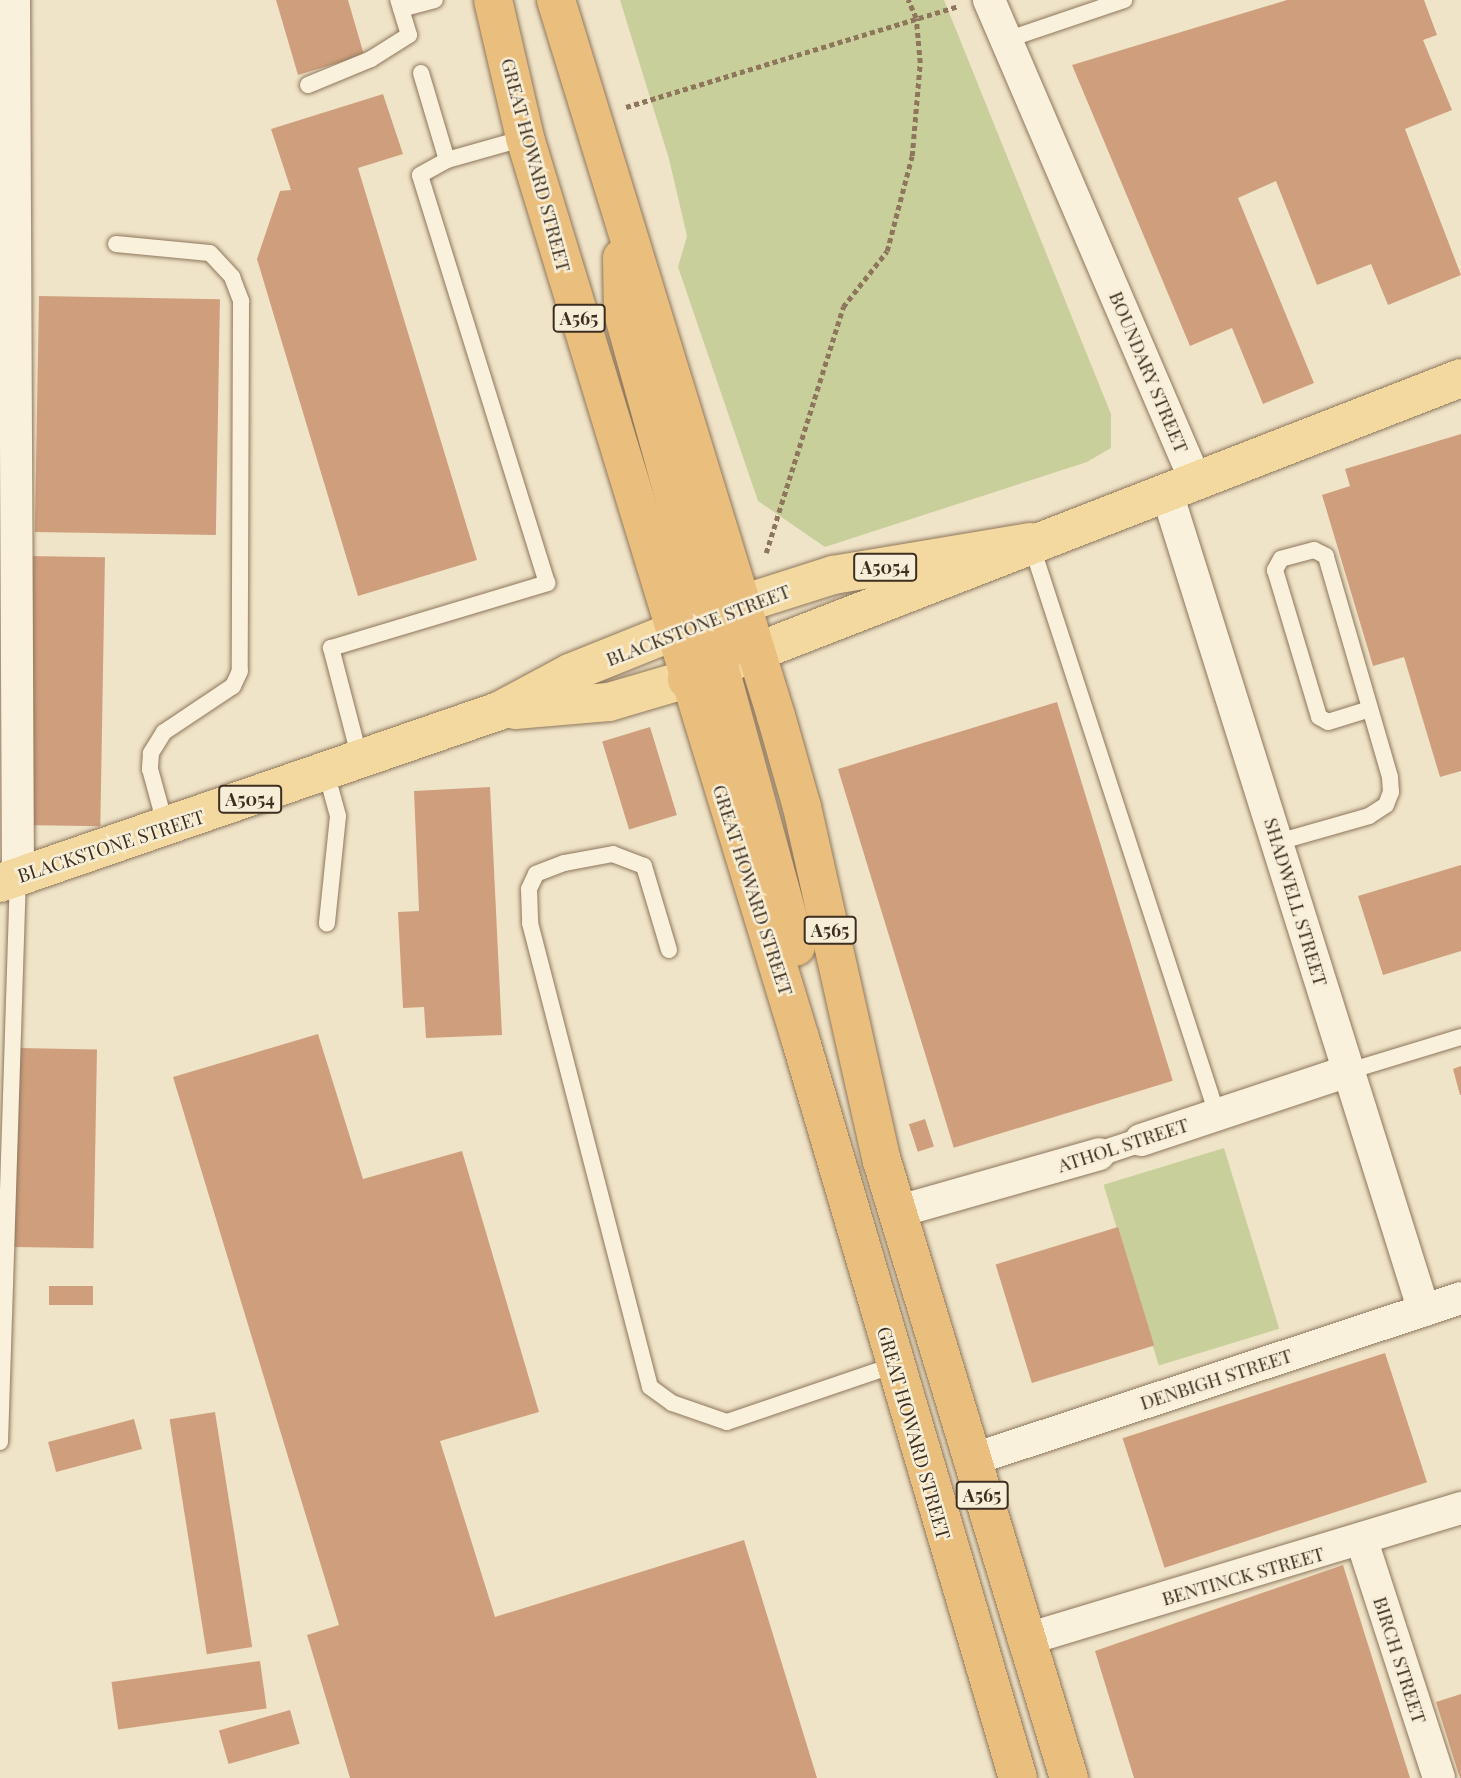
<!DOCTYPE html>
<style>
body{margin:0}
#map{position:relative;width:1461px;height:1778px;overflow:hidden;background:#f0e4c8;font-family:"Playfair Display",serif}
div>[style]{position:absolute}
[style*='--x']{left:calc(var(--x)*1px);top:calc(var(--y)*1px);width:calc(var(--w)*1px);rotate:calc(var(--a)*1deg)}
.green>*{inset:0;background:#c9cf9b;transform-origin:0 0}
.building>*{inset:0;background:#cf9f7d;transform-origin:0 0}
.path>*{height:4.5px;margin-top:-2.25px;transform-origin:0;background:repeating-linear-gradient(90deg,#8d765c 0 5px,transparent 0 8.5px)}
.roads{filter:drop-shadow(0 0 2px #8d765c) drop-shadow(0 0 2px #8d765c)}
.service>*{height:16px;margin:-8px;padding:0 8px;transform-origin:8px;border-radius:8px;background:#faf1dc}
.pedestrian>*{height:24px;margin:-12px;padding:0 12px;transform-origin:12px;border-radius:12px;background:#faf1dc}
.minor>*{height:32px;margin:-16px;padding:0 16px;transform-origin:16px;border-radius:16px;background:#faf1dc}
.primary>*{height:38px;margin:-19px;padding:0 19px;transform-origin:19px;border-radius:19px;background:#f3d9a0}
.trunk>*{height:38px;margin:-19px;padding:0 19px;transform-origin:19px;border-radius:19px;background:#eabe7c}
span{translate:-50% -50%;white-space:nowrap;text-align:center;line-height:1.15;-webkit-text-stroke:5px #f7eed8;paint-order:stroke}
.shield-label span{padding:2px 5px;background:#f7eed8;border:2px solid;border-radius:5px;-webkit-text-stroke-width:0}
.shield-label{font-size:18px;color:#3d2e20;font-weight:700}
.street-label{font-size:19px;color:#3d2e20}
</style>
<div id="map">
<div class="green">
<i style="clip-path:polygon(620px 0,944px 0,1111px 414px,1111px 448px,1087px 462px,825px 547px,758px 501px,678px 267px,687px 236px,669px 159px)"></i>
<i style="left:1224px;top:1148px;width:189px;height:126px;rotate:73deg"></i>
</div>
<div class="building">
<i style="clip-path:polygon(276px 0,348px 0,364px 55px,298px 75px)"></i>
<i style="clip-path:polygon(1287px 0,1424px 0,1437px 35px,1423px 40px,1452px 110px,1405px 129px,1461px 275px,1388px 305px,1371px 264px,1317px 285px,1276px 181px,1238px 198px,1314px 383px,1263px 404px,1232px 328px,1190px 346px,1072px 65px)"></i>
<i style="clip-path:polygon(383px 94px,403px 154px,358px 168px,477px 560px,358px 596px,257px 259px,280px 191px,291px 190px,271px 129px)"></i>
<i style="left:39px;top:296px;width:181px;height:236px;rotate:1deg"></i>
<i style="clip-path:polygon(1461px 434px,1461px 771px,1440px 777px,1404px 657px,1373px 666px,1322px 495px,1350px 486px,1345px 469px)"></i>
<i style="left:27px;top:556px;width:78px;height:269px;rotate:1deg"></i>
<i style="left:1057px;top:702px;width:396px;height:229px;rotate:73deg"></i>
<i style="left:650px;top:727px;width:92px;height:50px;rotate:73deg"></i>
<i style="clip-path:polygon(490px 787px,502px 1035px,426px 1038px,424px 1007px,403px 1008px,398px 912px,419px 911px,414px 791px)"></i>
<i style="clip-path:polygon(1461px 865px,1461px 951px,1383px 975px,1358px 896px)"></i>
<i style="clip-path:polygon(318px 1034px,363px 1179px,462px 1151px,539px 1412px,440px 1441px,495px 1617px,744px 1540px,817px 1778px,350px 1778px,307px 1635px,339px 1625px,173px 1077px)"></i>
<i style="left:18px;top:1048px;width:79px;height:199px;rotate:1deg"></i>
<i style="clip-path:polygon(1461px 1066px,1461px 1095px,1460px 1095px,1453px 1069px)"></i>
<i style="left:925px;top:1119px;width:29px;height:17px;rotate:72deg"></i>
<i style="left:1118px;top:1227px;width:124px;height:128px;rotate:73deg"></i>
<i style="left:49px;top:1286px;width:44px;height:19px"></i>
<i style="left:1385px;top:1353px;width:136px;height:276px;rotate:72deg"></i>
<i style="left:215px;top:1412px;width:238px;height:46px;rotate:81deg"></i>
<i style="left:134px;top:1419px;width:31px;height:89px;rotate:75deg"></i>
<i style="clip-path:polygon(1343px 1565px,1410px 1778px,1134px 1778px,1095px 1651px)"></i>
<i style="left:260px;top:1661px;width:48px;height:150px;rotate:82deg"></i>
<i style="clip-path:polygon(1461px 1694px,1461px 1778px,1460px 1778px,1436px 1702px)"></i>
<i style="left:290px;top:1710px;width:35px;height:74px;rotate:74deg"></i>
</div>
<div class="path">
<i style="--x:626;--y:107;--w:348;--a:-16.9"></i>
<i style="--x:766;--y:553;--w:258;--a:-72.6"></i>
<i style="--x:843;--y:307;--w:71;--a:-51.8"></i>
<i style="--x:887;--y:251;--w:98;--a:-75.3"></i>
<i style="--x:912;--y:156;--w:93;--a:-85.1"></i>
<i style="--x:920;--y:63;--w:45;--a:-95.1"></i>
<i style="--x:916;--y:18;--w:20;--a:-114"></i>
</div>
<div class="roads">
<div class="service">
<i style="--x:401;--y:9;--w:35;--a:-15"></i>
<i style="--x:1006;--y:40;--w:125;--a:-18.7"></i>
<i style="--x:421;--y:73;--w:91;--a:73.4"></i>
<i style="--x:447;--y:160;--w:81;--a:-15.8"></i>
<i style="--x:308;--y:85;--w:68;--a:-22.4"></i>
<i style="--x:371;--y:59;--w:45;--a:-32.3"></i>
<i style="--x:409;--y:35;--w:37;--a:-107"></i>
<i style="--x:116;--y:244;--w:94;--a:5.5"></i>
<i style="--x:210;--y:253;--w:33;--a:47"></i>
<i style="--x:232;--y:277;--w:26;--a:69"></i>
<i style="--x:241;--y:301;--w:370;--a:90.2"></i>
<i style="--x:240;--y:671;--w:17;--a:115"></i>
<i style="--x:233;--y:686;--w:83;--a:146.3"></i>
<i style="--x:164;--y:732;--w:25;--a:122"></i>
<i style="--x:151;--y:753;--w:16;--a:94"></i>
<i style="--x:150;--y:769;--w:60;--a:74.6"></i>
<i style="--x:1031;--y:544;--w:600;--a:71.93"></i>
<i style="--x:360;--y:759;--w:115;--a:-104.6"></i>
<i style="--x:331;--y:648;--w:226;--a:-16.7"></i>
<i style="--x:547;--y:583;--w:427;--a:-107.3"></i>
<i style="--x:420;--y:175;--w:31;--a:-29"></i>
<i style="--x:326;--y:772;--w:46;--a:74.7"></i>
<i style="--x:338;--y:816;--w:108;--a:95.9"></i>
<i style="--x:1278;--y:842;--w:95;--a:-15.9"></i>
<i style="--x:1369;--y:816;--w:20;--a:-33"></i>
<i style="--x:1386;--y:805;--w:14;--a:-69"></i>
<i style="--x:1391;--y:792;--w:15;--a:-94"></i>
<i style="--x:1390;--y:777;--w:230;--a:-106.2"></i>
<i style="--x:1326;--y:556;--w:13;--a:-153"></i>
<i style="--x:1314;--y:550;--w:34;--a:165"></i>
<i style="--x:1281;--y:559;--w:13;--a:119"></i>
<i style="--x:1275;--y:570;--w:153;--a:73.3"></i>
<i style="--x:1319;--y:717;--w:10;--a:29"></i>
<i style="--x:1328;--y:722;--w:44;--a:-17.2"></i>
<i style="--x:669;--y:950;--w:88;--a:-106.6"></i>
<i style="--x:644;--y:866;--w:33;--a:-159"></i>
<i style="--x:613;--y:854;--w:50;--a:169.6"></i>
<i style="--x:564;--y:863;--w:30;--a:159"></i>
<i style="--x:536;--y:874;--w:17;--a:115"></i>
<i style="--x:529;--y:889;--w:34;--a:88"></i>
<i style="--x:530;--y:923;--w:479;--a:75.5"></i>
<i style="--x:650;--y:1387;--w:27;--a:36"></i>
<i style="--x:672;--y:1403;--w:58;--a:19.1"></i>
<i style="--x:727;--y:1422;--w:176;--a:-18.8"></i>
<i style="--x:1349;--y:1071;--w:117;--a:-16.9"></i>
<i style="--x:0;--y:1442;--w:565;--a:-88.18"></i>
</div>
<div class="pedestrian">
<i style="--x:1099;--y:1154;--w:44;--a:-18.4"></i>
</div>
<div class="minor">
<i style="--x:14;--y:0;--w:877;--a:89.74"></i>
<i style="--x:989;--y:0;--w:525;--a:66.76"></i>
<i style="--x:1167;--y:493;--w:857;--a:72.56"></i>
<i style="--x:1141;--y:1140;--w:219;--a:-18.4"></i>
<i style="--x:896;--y:1212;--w:211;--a:-15.9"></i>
<i style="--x:971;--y:1460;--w:516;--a:-18.29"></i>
<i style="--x:1362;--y:1541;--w:249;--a:72"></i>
<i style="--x:1024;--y:1640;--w:457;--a:-16.8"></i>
</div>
<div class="primary">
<i style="--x:515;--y:710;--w:94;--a:-4.9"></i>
<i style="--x:609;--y:702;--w:81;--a:-16.4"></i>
<i style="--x:687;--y:679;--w:830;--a:-21.25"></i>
<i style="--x:0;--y:883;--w:528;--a:-19.02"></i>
<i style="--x:499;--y:711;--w:81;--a:-28.2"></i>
<i style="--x:570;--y:673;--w:185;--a:-21.9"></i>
<i style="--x:742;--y:604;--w:96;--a:-17.7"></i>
<i style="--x:833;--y:575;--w:200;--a:-9.5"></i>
</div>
<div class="trunk">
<i style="--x:493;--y:0;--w:142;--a:76.9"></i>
<i style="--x:525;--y:138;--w:941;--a:73.01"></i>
<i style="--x:800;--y:1038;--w:771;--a:73.59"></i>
<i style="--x:556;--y:0;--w:749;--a:72.92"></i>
<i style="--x:776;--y:716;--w:95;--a:74.1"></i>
<i style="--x:802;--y:807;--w:363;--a:77.3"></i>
<i style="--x:882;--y:1161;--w:645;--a:73.14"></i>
<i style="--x:622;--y:258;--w:55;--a:89"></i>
<i style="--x:623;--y:313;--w:318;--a:74.5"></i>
<i style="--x:708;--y:619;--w:64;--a:109.3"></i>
<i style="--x:736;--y:619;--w:49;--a:110.3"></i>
<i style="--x:719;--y:665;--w:292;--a:74.7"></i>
</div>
</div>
<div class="shield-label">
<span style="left:579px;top:318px">A565</span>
<span style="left:885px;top:567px">A5054</span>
<span style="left:250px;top:799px">A5054</span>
<span style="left:830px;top:930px">A565</span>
<span style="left:982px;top:1495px">A565</span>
</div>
<div class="street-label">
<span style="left:536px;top:165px;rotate:75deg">GREAT HOWARD STREET</span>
<span style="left:1149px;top:372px;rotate:67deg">BOUNDARY STREET</span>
<span style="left:698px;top:625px;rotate:-21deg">BLACKSTONE STREET</span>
<span style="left:111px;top:846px;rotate:-18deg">BLACKSTONE STREET</span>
<span style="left:753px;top:890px;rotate:72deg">GREAT HOWARD STREET</span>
<span style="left:1296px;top:902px;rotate:73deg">SHADWELL STREET</span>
<span style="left:1123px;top:1145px;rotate:-18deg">ATHOL STREET</span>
<span style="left:1216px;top:1379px;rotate:-18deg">DENBIGH STREET</span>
<span style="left:914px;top:1433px;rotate:74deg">GREAT HOWARD STREET</span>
<span style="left:1243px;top:1576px;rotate:-16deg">BENTINCK STREET</span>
<span style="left:1400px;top:1660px;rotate:72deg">BIRCH STREET</span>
</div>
</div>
